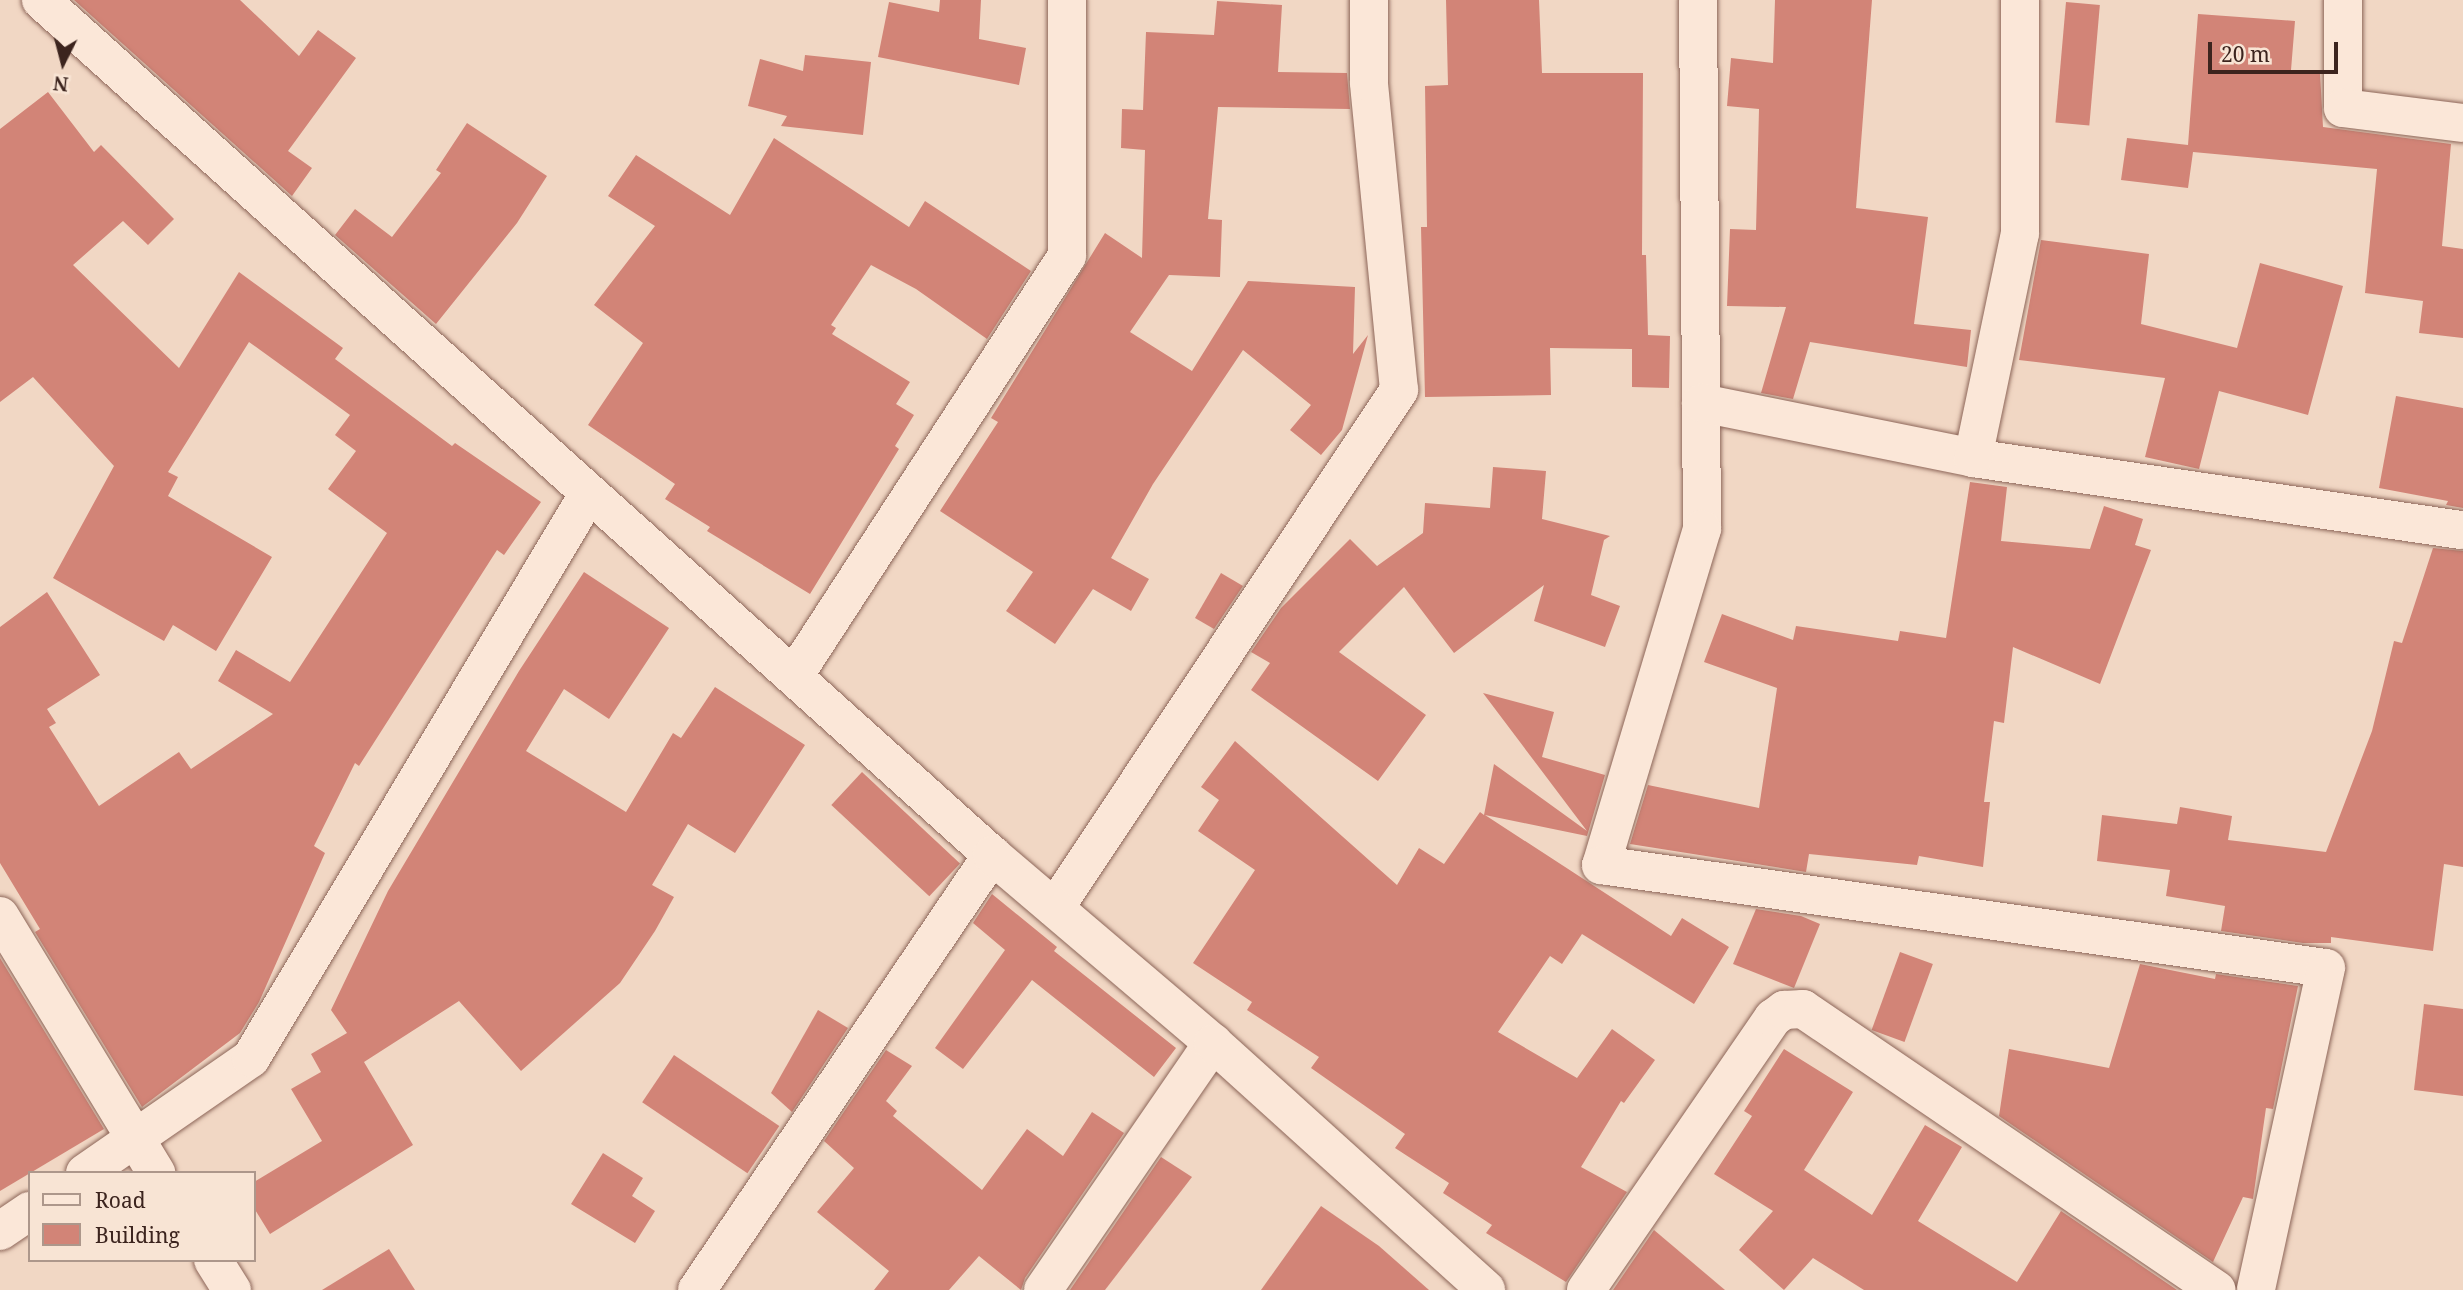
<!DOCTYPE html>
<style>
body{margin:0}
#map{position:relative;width:2463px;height:1290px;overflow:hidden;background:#f1d7c4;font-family:"Noto Serif",serif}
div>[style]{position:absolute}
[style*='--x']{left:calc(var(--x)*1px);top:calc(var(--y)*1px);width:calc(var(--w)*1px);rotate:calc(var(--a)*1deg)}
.building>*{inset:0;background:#d28477;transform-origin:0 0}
.roads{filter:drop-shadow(0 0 2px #8d6659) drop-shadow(0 0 2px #8d6659)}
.street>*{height:38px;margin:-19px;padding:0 19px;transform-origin:19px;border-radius:19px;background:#fbe7d8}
.secondary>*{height:38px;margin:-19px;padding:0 19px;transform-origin:19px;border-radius:19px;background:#fbe7d8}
span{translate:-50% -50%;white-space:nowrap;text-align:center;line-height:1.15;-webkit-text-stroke:6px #f8e4d4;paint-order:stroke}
.legend{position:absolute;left:28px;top:1171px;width:228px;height:91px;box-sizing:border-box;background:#f8e4d4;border:2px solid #ad978b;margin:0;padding:9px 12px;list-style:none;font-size:21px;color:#3c241e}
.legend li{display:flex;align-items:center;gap:14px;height:35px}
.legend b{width:35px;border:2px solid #ad978b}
.north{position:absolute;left:28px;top:28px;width:70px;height:70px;-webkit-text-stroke:5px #f8e4d4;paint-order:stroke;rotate:186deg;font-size:19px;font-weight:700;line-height:28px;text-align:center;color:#3c241e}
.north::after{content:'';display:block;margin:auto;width:24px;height:32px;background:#3c241e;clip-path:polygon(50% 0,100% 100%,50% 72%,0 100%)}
.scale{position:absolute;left:2208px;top:42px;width:130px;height:32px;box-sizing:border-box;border:4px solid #3c241e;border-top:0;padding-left:9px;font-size:21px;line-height:24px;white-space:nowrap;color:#3c241e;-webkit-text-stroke:5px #f8e4d4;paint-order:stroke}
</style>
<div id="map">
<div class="building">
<i style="clip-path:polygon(74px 0,240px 0,299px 56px,318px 30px,356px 58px,288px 151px,312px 168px,292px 196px)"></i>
<i style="clip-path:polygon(940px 0,981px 0,979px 39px,1026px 48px,1019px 85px,878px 57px,889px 2px,939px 12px)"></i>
<i style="clip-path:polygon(1446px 0,1539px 0,1542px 73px,1643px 73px,1642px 255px,1646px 255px,1648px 335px,1670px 336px,1669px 388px,1632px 387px,1632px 349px,1550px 348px,1551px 395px,1425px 397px,1421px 227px,1427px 227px,1425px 86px,1448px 85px)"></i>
<i style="clip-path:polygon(1775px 0,1872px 0,1856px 208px,1928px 217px,1914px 324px,1971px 330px,1967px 367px,1810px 342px,1793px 399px,1761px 393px,1786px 307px,1727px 306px,1730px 229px,1756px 230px,1759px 109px,1727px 106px,1731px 58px,1773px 63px)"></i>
<i style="clip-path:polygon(1217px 1px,1282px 5px,1278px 72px,1347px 73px,1350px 109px,1218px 107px,1208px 219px,1222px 220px,1220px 277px,1169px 275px,1130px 332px,1192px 371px,1248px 281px,1355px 287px,1353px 354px,1368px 335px,1342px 430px,1321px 455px,1290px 430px,1311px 405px,1243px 350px,1153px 484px,1111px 558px,1149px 579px,1131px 611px,1093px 589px,1055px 644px,1006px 611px,1033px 572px,940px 511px,998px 422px,991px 418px,1105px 233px,1142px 258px,1145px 150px,1121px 148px,1122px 109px,1143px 110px,1146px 32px,1214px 35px)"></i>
<i style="left:2066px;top:2px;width:34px;height:121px;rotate:5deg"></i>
<i style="clip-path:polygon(2198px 14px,2295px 21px,2291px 70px,2320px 73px,2323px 127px,2451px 144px,2442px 246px,2463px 249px,2463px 338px,2419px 333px,2423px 301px,2365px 293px,2377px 169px,2193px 152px,2188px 188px,2121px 180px,2127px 138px,2188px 145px)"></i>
<i style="clip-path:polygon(805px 55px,871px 62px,863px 135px,781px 126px,787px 116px,748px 106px,760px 59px,803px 71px)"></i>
<i style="clip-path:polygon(48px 92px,94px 152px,101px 145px,174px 219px,148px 245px,123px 221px,73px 265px,179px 368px,239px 272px,343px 348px,335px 359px,452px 446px,455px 443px,541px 502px,504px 555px,497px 550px,359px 766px,355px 763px,314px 846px,325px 853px,259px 1002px,240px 1033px,142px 1107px,35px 932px,40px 929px,0 863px,0 627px,47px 592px,100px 675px,47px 709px,56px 723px,49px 727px,99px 806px,179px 752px,191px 769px,273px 714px,218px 681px,236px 650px,290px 682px,387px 533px,328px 489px,356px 451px,335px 435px,350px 415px,249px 342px,168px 472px,178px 477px,168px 496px,272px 557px,216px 651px,173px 625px,164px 641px,53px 578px,114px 466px,33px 377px,0 402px,0 129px)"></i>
<i style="clip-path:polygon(467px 123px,547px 176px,517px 223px,436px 324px,335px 235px,355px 209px,392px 237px,441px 173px,436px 170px)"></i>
<i style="clip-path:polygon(774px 138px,909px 227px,925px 201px,1031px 271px,987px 339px,916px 289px,871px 265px,831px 325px,836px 328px,832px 334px,910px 382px,896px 404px,914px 415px,895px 446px,899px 449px,810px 594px,707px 531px,710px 527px,665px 499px,675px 484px,588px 425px,643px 343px,594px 305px,655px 226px,608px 196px,636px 155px,730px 215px)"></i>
<i style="clip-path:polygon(2041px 240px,2149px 254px,2141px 324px,2237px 348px,2260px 263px,2343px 286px,2308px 415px,2219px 391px,2199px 469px,2145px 457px,2165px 378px,2019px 360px)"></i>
<i style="clip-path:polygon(2396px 396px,2463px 408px,2463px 508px,2446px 505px,2448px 501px,2379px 488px)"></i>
<i style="clip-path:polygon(1493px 467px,1546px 471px,1542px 519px,1610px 536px,1604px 540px,1591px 595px,1620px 606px,1605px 647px,1534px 621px,1544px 585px,1454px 653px,1404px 587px,1339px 652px,1426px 715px,1378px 781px,1251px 690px,1270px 663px,1251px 652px,1281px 608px,1350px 539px,1377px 566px,1423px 533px,1425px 503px,1490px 508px)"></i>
<i style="clip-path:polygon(1970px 482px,2007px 487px,2001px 541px,2090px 549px,2104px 506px,2143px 519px,2135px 545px,2151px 550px,2100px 684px,2013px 647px,2004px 723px,1994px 721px,1984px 802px,1990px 802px,1983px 867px,1919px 856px,1917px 865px,1809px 854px,1806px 872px,1630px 844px,1648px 785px,1759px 808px,1777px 688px,1704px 662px,1722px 614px,1793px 640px,1796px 626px,1898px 641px,1900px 631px,1946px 638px)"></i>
<i style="clip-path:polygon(2433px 548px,2463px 551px,2463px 867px,2444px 864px,2433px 951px,2331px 937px,2331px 943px,2303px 943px,2221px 931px,2225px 906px,2166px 896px,2170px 870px,2097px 861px,2102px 815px,2177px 824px,2180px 807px,2232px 816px,2228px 840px,2326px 852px,2372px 731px,2394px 641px,2402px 643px)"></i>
<i style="clip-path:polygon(584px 572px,669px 628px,609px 719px,564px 689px,526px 751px,626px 812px,673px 733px,681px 738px,715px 687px,805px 745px,735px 853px,688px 824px,652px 885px,674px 897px,655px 931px,620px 983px,521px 1071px,459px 1001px,364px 1062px,413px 1145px,270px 1234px,254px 1208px,254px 1182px,322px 1141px,291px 1089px,321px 1072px,311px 1054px,347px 1033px,331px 1010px,388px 891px,519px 671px)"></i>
<i style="clip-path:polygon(1221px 573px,1243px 586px,1214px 629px,1195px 618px)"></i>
<i style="clip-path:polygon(1483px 693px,1554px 712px,1542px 757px,1605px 775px,1587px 836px,1485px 815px,1671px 936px,1682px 918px,1729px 947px,1694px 1004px,1582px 934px,1562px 964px,1550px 956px,1498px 1032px,1577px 1078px,1612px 1029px,1655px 1060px,1624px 1103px,1621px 1101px,1581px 1167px,1627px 1192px,1566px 1282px,1486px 1233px,1492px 1225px,1443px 1193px,1449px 1183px,1395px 1148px,1405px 1134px,1311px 1068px,1319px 1057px,1247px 1010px,1252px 1002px,1193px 963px,1255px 870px,1198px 831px,1219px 800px,1201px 787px,1235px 741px,1397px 885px,1419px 848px,1444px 864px,1480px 812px,1484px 815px,1494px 764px,1587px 831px)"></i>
<i style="left:862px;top:772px;width:134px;height:45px;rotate:43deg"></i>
<i style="clip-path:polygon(992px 894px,1057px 947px,1054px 951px,1176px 1048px,1154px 1077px,1032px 980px,963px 1069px,935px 1048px,1005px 950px,973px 923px)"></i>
<i style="clip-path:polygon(1756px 909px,1801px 916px,1820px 924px,1794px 988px,1733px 964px)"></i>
<i style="left:1900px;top:952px;width:35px;height:83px;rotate:20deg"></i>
<i style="clip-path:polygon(0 958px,104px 1129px,0 1191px)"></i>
<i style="clip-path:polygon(2140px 964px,2215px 979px,2216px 974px,2298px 986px,2273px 1109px,2266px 1108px,2253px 1199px,2243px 1197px,2213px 1262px,1999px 1116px,2009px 1049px,2109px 1068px)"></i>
<i style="clip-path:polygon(2424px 1004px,2463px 1009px,2463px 1096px,2414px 1090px)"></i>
<i style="clip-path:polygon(818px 1010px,848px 1028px,792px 1112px,771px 1093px)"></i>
<i style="clip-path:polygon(1784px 1049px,1853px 1092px,1804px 1170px,1872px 1215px,1925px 1125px,1962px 1147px,1918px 1221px,2017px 1282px,2061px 1211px,2177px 1290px,1864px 1290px,1813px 1258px,1784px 1290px,1739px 1250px,1773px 1211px,1714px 1174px,1752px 1116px,1744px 1111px)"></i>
<i style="clip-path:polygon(886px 1050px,912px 1066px,886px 1101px,897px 1111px,893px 1116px,982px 1190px,1027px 1129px,1063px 1156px,1092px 1112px,1124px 1133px,1025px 1278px,1021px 1290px,979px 1256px,949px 1290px,874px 1290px,889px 1271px,817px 1212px,854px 1168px,824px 1141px)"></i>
<i style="left:674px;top:1055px;width:127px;height:57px;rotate:34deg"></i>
<i style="clip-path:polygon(603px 1153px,643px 1178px,632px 1196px,655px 1211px,635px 1243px,571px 1204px)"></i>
<i style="clip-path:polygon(1161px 1157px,1192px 1177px,1105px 1290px,1070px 1290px)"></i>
<i style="clip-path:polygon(1321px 1206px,1379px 1246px,1429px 1290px,1261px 1290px)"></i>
<i style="clip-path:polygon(1654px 1230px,1725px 1290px,1613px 1290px)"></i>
<i style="clip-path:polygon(389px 1249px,415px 1290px,322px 1290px)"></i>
</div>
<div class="roads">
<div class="street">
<i style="--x:1698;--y:0;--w:529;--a:89.57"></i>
<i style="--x:1702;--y:529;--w:351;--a:106.7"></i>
<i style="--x:1601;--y:865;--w:732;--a:8.09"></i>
<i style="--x:2326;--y:968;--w:330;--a:102.3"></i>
<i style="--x:2343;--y:0;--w:108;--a:90"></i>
<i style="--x:2343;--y:108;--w:121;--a:7.1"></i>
<i style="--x:1701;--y:403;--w:278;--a:11.4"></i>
<i style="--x:1973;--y:458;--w:495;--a:8.4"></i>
<i style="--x:1973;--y:458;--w:229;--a:-78.2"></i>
<i style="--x:2020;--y:234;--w:234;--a:-90"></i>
<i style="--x:794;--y:676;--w:501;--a:-56.98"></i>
<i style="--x:1067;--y:256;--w:256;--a:-90"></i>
<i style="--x:1055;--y:908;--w:622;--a:-56.41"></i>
<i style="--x:1399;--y:390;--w:309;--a:-95.6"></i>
<i style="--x:1369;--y:82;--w:82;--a:-90"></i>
<i style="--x:0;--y:916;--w:301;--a:58.7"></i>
<i style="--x:85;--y:1173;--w:202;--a:-34.7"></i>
<i style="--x:251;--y:1058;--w:658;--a:-59.11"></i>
<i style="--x:0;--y:1231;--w:36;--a:-34"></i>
<i style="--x:213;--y:1260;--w:36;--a:58"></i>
<i style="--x:697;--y:1290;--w:526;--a:-55.86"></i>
<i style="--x:1043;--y:1290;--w:300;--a:-55.5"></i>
<i style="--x:1586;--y:1290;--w:330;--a:-55.5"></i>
<i style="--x:1773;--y:1018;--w:14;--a:-36"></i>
<i style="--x:1784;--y:1010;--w:19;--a:-3"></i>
<i style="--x:1803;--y:1009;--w:500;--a:34.2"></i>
</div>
<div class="secondary">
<i style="--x:41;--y:0;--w:1279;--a:41.96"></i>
<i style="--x:992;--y:855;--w:290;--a:40.4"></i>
<i style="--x:1213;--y:1043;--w:368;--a:42.1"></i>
</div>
</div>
<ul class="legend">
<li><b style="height:9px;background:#fbe7d8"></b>Road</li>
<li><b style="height:19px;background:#d28477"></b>Building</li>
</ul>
<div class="north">N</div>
<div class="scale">20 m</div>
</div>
